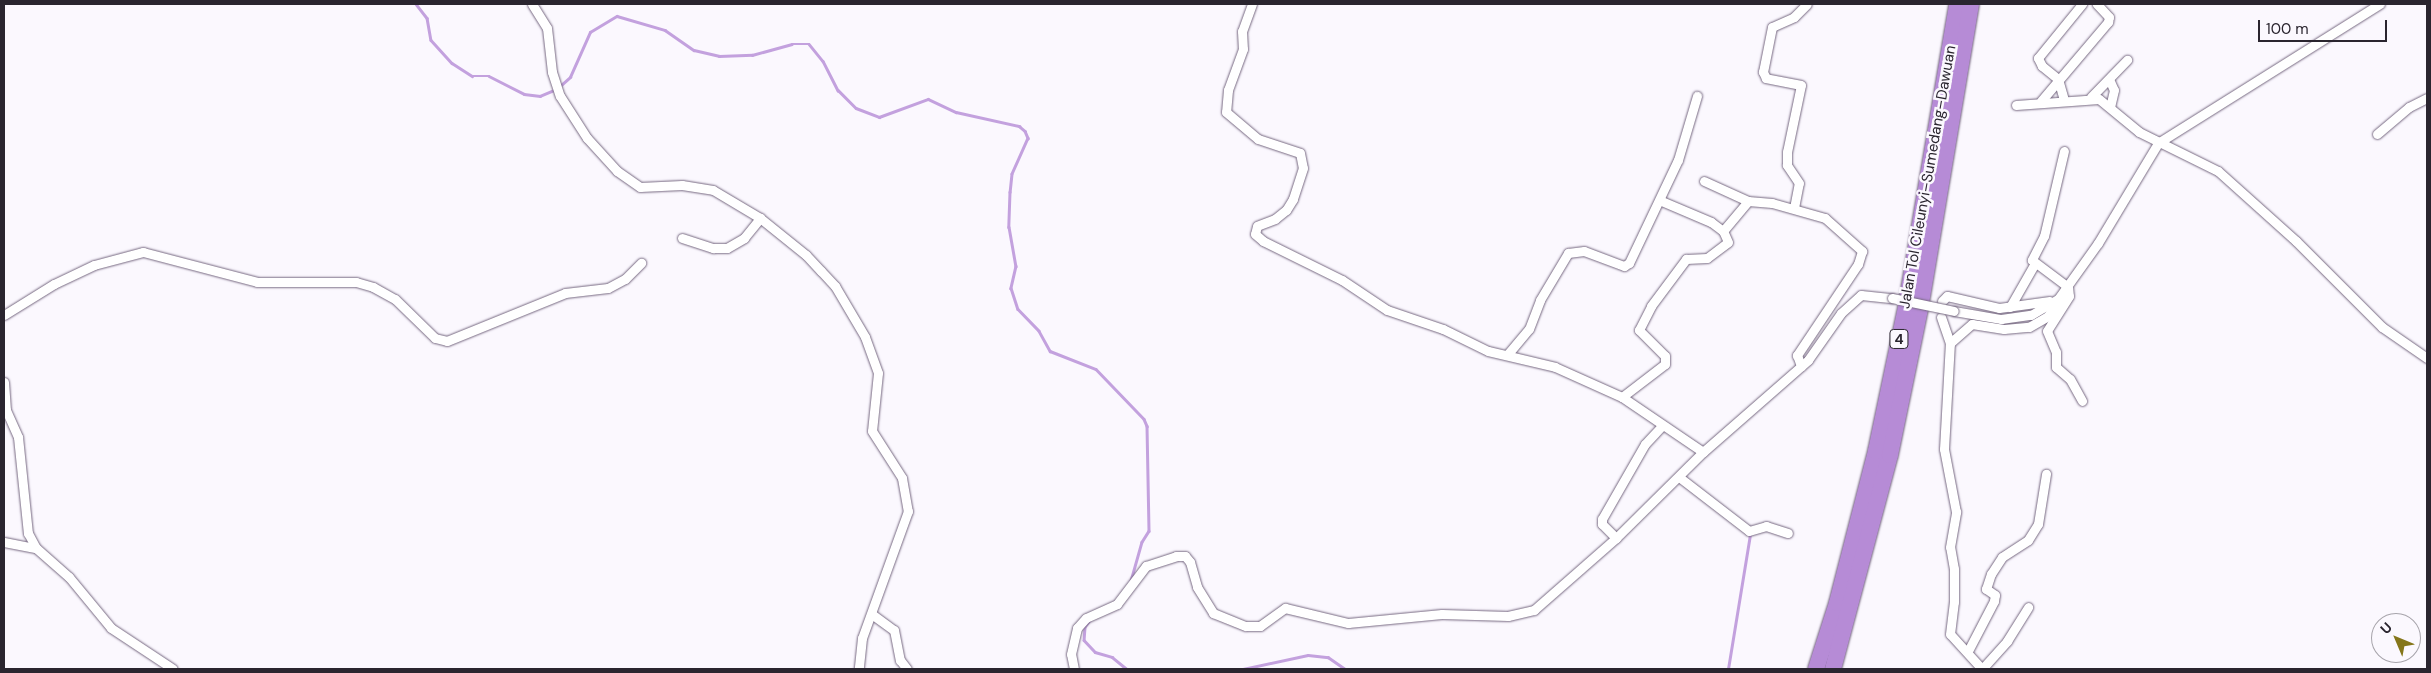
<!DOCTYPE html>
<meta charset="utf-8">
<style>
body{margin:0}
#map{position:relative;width:2431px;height:673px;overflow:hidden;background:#fbf8fe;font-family:"DM Sans",sans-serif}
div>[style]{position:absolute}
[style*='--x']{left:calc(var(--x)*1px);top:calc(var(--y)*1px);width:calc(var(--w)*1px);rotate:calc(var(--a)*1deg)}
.stream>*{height:2.5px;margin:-1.25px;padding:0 1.25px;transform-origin:1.25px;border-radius:1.25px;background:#c3a1de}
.roads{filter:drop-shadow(0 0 1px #766881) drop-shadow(0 0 1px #766881)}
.street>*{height:9px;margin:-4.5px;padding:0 4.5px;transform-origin:4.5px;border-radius:4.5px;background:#fff}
.highway>*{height:16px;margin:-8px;padding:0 8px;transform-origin:8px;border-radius:8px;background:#b68bd6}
.bridges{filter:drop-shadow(0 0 1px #766881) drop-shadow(0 0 1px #766881)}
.street-bridge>*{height:9px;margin:-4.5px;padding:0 4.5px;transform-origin:4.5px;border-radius:4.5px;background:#fff}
span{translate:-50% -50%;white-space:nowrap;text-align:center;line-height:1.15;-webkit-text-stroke:5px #fbf8fe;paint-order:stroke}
.shield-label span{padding:1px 4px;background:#fbf8fe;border:1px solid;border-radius:4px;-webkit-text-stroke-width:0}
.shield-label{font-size:14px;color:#2a252f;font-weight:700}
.street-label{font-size:15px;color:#2a252f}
.frame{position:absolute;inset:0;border:5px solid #2a252f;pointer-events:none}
.north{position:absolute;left:2371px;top:613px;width:50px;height:50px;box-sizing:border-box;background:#fbf8fe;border:1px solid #a7a4ab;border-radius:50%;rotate:315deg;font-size:14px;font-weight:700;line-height:20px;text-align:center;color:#2a252f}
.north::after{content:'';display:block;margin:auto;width:18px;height:22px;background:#85761a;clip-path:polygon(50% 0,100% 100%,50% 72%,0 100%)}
.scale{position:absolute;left:2258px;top:20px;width:129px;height:22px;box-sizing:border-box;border:2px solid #2a252f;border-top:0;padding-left:6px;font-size:15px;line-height:18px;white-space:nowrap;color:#2a252f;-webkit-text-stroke:4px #fbf8fe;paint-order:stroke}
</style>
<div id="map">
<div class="stream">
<i style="--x:416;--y:4;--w:18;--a:52"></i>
<i style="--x:427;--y:18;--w:22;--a:80"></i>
<i style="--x:431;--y:40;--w:31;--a:48"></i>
<i style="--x:452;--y:63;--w:24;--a:33"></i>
<i style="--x:472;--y:76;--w:17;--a:0"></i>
<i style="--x:489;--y:76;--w:39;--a:27"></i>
<i style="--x:524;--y:94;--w:16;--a:7"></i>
<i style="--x:540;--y:96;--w:15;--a:-23"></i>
<i style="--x:559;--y:87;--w:15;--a:-42"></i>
<i style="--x:570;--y:77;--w:49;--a:-66"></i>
<i style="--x:590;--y:32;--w:31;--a:-31"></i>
<i style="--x:617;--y:16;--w:50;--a:16.3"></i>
<i style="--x:665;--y:30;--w:35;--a:35"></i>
<i style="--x:694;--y:50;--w:26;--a:13"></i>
<i style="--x:719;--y:56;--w:33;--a:-2"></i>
<i style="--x:752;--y:55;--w:41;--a:-15.4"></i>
<i style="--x:792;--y:44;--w:17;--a:0"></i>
<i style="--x:809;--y:44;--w:22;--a:51"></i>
<i style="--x:823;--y:61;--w:33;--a:63"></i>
<i style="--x:838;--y:90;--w:25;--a:45"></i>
<i style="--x:856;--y:108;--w:25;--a:21"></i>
<i style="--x:879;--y:117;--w:52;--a:-20.2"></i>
<i style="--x:928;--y:99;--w:31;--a:25"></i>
<i style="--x:956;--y:112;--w:65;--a:12.5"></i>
<i style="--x:1019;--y:126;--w:8;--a:40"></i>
<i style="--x:1025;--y:131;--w:8;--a:67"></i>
<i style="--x:1028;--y:138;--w:39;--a:114"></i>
<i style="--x:1012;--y:174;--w:18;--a:96"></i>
<i style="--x:1010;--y:192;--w:35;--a:92"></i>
<i style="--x:1009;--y:227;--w:40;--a:80"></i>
<i style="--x:1016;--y:266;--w:23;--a:103"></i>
<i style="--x:1011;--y:288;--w:22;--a:72"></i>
<i style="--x:1018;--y:309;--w:30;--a:46"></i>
<i style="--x:1039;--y:331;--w:23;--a:61"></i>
<i style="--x:1050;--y:351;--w:49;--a:21.4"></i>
<i style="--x:1096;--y:369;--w:69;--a:46.2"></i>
<i style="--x:1144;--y:419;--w:8;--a:67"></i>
<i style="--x:1147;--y:426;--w:105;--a:88.9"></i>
<i style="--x:1149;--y:531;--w:13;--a:122"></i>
<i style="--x:1142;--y:542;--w:41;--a:105.8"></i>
<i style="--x:1091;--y:619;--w:10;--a:127"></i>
<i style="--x:1085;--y:627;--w:13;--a:94"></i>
<i style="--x:1084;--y:640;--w:16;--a:47"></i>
<i style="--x:1095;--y:652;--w:18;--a:16"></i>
<i style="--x:1112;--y:657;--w:19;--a:39"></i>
<i style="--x:1243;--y:669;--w:66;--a:-12.2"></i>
<i style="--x:1308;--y:655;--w:20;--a:6"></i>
<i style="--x:1328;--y:657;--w:21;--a:35"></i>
<i style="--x:1728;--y:669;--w:137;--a:-80.7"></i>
</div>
<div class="roads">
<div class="street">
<i style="--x:532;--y:4;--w:28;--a:58"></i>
<i style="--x:547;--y:28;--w:44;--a:83.5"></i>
<i style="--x:552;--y:72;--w:25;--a:72"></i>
<i style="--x:560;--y:96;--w:50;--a:57.3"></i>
<i style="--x:587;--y:138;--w:45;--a:47.7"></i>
<i style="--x:617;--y:171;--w:28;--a:35"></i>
<i style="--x:640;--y:187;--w:42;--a:-2.7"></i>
<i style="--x:682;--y:185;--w:31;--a:9"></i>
<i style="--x:713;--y:190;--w:55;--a:30.8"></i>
<i style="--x:760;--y:218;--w:59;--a:38.8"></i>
<i style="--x:806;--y:255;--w:22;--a:47"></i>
<i style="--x:821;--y:271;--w:21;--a:47"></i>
<i style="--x:835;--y:286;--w:59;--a:59.5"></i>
<i style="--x:865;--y:337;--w:38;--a:70"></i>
<i style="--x:878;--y:373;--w:58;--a:95.9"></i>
<i style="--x:872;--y:431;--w:56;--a:57.4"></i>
<i style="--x:902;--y:478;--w:34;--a:80"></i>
<i style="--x:908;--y:511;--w:135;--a:109.9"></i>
<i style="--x:862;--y:638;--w:31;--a:96"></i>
<i style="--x:1252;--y:4;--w:29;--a:110"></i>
<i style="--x:1242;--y:31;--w:18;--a:87"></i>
<i style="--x:1243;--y:49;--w:44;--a:110.1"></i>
<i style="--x:1228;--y:90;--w:22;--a:95"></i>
<i style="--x:1226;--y:112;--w:42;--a:40.2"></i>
<i style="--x:1258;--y:139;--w:44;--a:18.4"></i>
<i style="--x:1300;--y:153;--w:15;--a:79"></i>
<i style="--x:1303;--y:168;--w:33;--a:108"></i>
<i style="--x:1293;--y:199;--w:13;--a:122"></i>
<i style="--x:1286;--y:210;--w:14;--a:141"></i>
<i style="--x:1275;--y:219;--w:19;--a:159"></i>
<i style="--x:1257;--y:226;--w:8;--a:104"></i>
<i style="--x:1255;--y:234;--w:11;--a:41"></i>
<i style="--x:1263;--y:241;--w:88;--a:26.3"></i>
<i style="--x:1342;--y:280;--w:54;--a:33.7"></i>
<i style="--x:1387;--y:310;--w:59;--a:18.7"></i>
<i style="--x:1443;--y:329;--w:50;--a:26.1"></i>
<i style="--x:1488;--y:351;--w:69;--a:13.4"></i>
<i style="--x:1555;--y:367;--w:73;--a:24.1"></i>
<i style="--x:1622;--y:397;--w:54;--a:-37.5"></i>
<i style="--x:1665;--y:364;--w:8;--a:-90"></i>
<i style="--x:1665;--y:356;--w:37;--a:-135"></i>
<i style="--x:1639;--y:330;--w:27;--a:-63"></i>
<i style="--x:1651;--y:306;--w:59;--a:-53.3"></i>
<i style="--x:1686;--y:259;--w:21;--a:-3"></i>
<i style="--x:1707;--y:258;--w:26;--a:-37"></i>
<i style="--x:1728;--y:242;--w:12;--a:-114"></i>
<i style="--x:1723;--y:231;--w:15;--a:-143"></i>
<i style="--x:1711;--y:222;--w:56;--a:-157.1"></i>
<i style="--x:2109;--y:79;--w:12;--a:66"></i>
<i style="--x:2114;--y:90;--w:17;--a:103"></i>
<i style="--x:2091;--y:97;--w:52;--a:-45.8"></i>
<i style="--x:2064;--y:100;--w:22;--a:-106"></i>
<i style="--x:2058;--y:79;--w:21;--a:-141"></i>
<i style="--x:2042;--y:66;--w:9;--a:-117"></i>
<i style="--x:2038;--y:58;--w:70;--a:-50.8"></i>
<i style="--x:2041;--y:101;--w:104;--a:-49.7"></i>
<i style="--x:2108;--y:22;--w:5;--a:-79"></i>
<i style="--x:2109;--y:17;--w:18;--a:-133"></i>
<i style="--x:2016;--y:105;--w:83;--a:-4.1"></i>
<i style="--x:2099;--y:99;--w:52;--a:39.5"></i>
<i style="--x:2139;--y:132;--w:88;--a:26.3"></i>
<i style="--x:2218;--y:171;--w:105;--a:41.9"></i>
<i style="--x:2296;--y:241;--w:122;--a:45"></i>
<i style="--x:2382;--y:327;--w:55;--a:34.6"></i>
<i style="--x:2377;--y:134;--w:42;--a:-40.2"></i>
<i style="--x:2409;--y:107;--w:20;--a:-27"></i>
<i style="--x:2064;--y:151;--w:87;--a:103.2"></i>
<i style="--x:2044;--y:236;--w:27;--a:117"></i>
<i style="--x:2032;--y:260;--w:45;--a:36.9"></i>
<i style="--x:2068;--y:287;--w:9;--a:84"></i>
<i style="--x:2069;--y:296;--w:41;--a:122.2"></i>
<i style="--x:2047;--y:331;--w:23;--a:67"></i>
<i style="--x:2056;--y:352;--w:15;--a:90"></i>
<i style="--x:2056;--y:367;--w:18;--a:41"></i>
<i style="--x:2070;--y:379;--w:25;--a:61"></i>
<i style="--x:1704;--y:181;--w:48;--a:24.4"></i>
<i style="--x:1794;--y:208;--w:25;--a:-79"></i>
<i style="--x:1799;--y:183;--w:22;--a:-124"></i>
<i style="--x:1787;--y:165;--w:13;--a:-90"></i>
<i style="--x:1787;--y:152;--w:68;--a:-78.2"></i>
<i style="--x:1801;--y:85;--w:36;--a:-169"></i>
<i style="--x:1766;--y:78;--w:7;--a:-117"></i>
<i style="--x:1763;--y:72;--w:46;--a:-78.7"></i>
<i style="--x:1772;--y:27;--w:24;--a:-24"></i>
<i style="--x:1794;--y:17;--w:18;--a:-45"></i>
<i style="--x:1723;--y:231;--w:39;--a:-50"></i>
<i style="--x:1748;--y:201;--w:24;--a:5"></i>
<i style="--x:1772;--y:203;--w:55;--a:15.8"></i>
<i style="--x:1825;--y:218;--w:50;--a:41.7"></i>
<i style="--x:1862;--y:251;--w:14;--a:107"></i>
<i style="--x:1858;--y:264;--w:110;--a:123.8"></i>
<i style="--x:1797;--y:355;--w:12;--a:70"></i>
<i style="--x:682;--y:238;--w:33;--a:18"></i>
<i style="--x:713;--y:248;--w:14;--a:0"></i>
<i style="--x:727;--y:248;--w:20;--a:-30"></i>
<i style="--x:744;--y:238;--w:26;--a:-51"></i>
<i style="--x:1942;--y:301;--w:7;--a:-45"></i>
<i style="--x:1947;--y:296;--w:53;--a:13"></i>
<i style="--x:1999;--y:308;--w:51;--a:-7.8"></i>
<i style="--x:2010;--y:307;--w:48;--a:-60.3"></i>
<i style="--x:1954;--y:311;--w:48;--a:9.7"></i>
<i style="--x:2001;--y:319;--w:30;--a:-8"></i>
<i style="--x:2031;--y:315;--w:31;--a:-31"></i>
<i style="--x:2058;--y:299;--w:69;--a:-54.5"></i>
<i style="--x:2098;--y:243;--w:117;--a:-59"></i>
<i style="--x:2158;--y:143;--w:262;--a:-32.1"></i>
<i style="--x:4;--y:315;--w:59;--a:-31.8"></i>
<i style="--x:54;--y:284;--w:44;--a:-25.4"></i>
<i style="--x:94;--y:265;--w:51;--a:-14.9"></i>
<i style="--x:143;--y:252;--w:118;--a:14.7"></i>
<i style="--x:257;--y:282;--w:99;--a:0"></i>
<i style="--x:356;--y:282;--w:18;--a:16"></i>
<i style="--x:373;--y:287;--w:25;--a:29"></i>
<i style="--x:395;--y:299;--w:56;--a:44.3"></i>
<i style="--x:435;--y:338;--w:12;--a:14"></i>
<i style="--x:447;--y:341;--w:127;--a:-22.1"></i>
<i style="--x:565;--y:293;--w:43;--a:-6.6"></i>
<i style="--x:608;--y:288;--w:19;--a:-28"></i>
<i style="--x:625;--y:279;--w:23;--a:-45"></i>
<i style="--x:1941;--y:317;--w:28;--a:71"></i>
<i style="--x:1507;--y:355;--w:34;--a:-50"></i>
<i style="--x:1529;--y:329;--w:31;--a:-69"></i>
<i style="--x:1540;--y:300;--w:55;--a:-59.2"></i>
<i style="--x:1568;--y:253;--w:16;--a:-7"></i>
<i style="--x:1584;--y:251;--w:43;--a:20.6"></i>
<i style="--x:1624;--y:266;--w:6;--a:-31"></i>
<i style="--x:1629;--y:263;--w:114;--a:-64.6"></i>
<i style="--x:1678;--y:160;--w:67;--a:-73.5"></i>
<i style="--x:4;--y:382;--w:28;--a:86"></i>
<i style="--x:6;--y:410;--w:30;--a:66"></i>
<i style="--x:18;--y:437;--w:97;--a:84.1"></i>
<i style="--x:28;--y:533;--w:17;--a:62"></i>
<i style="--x:36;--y:548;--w:44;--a:41.3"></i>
<i style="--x:69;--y:577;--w:66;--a:50.5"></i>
<i style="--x:111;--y:628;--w:74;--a:33.5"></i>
<i style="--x:1622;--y:397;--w:98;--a:34.2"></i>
<i style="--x:1679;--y:477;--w:88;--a:37.6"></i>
<i style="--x:1749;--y:531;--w:18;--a:-16"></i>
<i style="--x:1766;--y:526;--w:23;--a:18"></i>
<i style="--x:1616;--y:538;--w:20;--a:-135"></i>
<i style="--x:1602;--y:524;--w:5;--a:-90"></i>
<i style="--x:1602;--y:519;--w:86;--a:-60.2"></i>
<i style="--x:1645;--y:444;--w:25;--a:-47"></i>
<i style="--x:4;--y:542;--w:33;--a:11"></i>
<i style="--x:873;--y:615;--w:26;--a:36"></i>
<i style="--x:894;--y:630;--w:31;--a:79"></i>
<i style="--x:900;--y:660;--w:11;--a:52"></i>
<i style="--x:1968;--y:651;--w:56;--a:-62.5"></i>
<i style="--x:1994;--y:601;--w:6;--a:-81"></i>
<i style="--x:1995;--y:595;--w:11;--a:-146"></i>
<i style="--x:1986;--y:589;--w:16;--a:-72"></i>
<i style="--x:1991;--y:574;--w:20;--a:-57"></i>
<i style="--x:2002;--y:557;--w:31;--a:-33"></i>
<i style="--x:2028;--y:540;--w:19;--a:-58"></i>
<i style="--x:2038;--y:524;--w:51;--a:-80.9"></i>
<i style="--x:1074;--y:669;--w:15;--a:-101"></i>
<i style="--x:1071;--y:654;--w:27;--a:-77"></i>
<i style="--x:1077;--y:628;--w:13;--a:-48"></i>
<i style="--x:1086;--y:618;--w:34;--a:-24"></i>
<i style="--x:1117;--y:604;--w:48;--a:-52.7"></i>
<i style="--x:1146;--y:566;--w:32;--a:-18"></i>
<i style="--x:1176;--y:556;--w:9;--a:0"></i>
<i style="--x:1185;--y:556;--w:8;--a:50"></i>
<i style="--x:1190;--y:562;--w:26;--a:74"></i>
<i style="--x:1197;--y:587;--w:31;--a:58"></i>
<i style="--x:1213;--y:613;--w:35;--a:22"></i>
<i style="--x:1246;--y:626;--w:14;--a:0"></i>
<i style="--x:1260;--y:626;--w:31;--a:-36"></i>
<i style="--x:1285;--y:608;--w:65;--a:13.4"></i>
<i style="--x:1348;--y:623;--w:94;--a:-5.5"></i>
<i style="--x:1442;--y:614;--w:66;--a:1.7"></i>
<i style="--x:1508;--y:616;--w:27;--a:-13"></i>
<i style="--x:1534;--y:610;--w:109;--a:-41.3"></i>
<i style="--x:1616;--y:538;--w:122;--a:-44.7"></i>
<i style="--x:1703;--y:452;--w:140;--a:-41.2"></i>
<i style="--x:1808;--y:360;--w:57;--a:-54.9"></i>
<i style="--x:1841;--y:313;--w:27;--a:-42"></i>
<i style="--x:1861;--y:295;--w:31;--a:6"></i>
<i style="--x:1982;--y:669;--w:47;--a:-132.4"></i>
<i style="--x:1950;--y:634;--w:32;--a:-83"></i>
<i style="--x:1954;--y:602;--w:33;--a:-90"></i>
<i style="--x:1954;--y:569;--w:22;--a:-100"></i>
<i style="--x:1950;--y:547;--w:36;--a:-80"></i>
<i style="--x:1956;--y:512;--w:64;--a:-100.8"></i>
<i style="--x:1944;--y:449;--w:106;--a:-86.8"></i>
<i style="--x:1950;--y:343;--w:29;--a:-41"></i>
<i style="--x:1972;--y:324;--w:32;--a:9"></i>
<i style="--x:2004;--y:329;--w:25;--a:-5"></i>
<i style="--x:2029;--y:327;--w:22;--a:-30"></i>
<i style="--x:2048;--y:316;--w:19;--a:-58"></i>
<i style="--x:1982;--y:669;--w:38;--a:-48"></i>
<i style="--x:2007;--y:641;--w:40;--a:-58"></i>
</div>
<div class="highway">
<i style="--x:1816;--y:669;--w:69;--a:-72.3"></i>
<i style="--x:1837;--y:603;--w:157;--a:-75.6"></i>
<i style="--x:1876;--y:451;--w:147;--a:-78.2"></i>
<i style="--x:1906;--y:307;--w:307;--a:-80.4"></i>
<i style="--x:1833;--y:669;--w:221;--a:-75.1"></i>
<i style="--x:1890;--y:455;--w:149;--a:-78.4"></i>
<i style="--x:1920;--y:309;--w:309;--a:-80.5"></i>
</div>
</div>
<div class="bridges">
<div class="street-bridge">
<i style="--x:1892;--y:298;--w:63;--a:11.8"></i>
</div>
</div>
<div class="shield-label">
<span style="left:1899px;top:339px">4</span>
</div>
<div class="street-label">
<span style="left:1928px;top:177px;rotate:-80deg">Jalan Tol Cileunyi–Sumedang–Dawuan</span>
</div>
<div class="frame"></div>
<div class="north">U</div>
<div class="scale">100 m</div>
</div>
